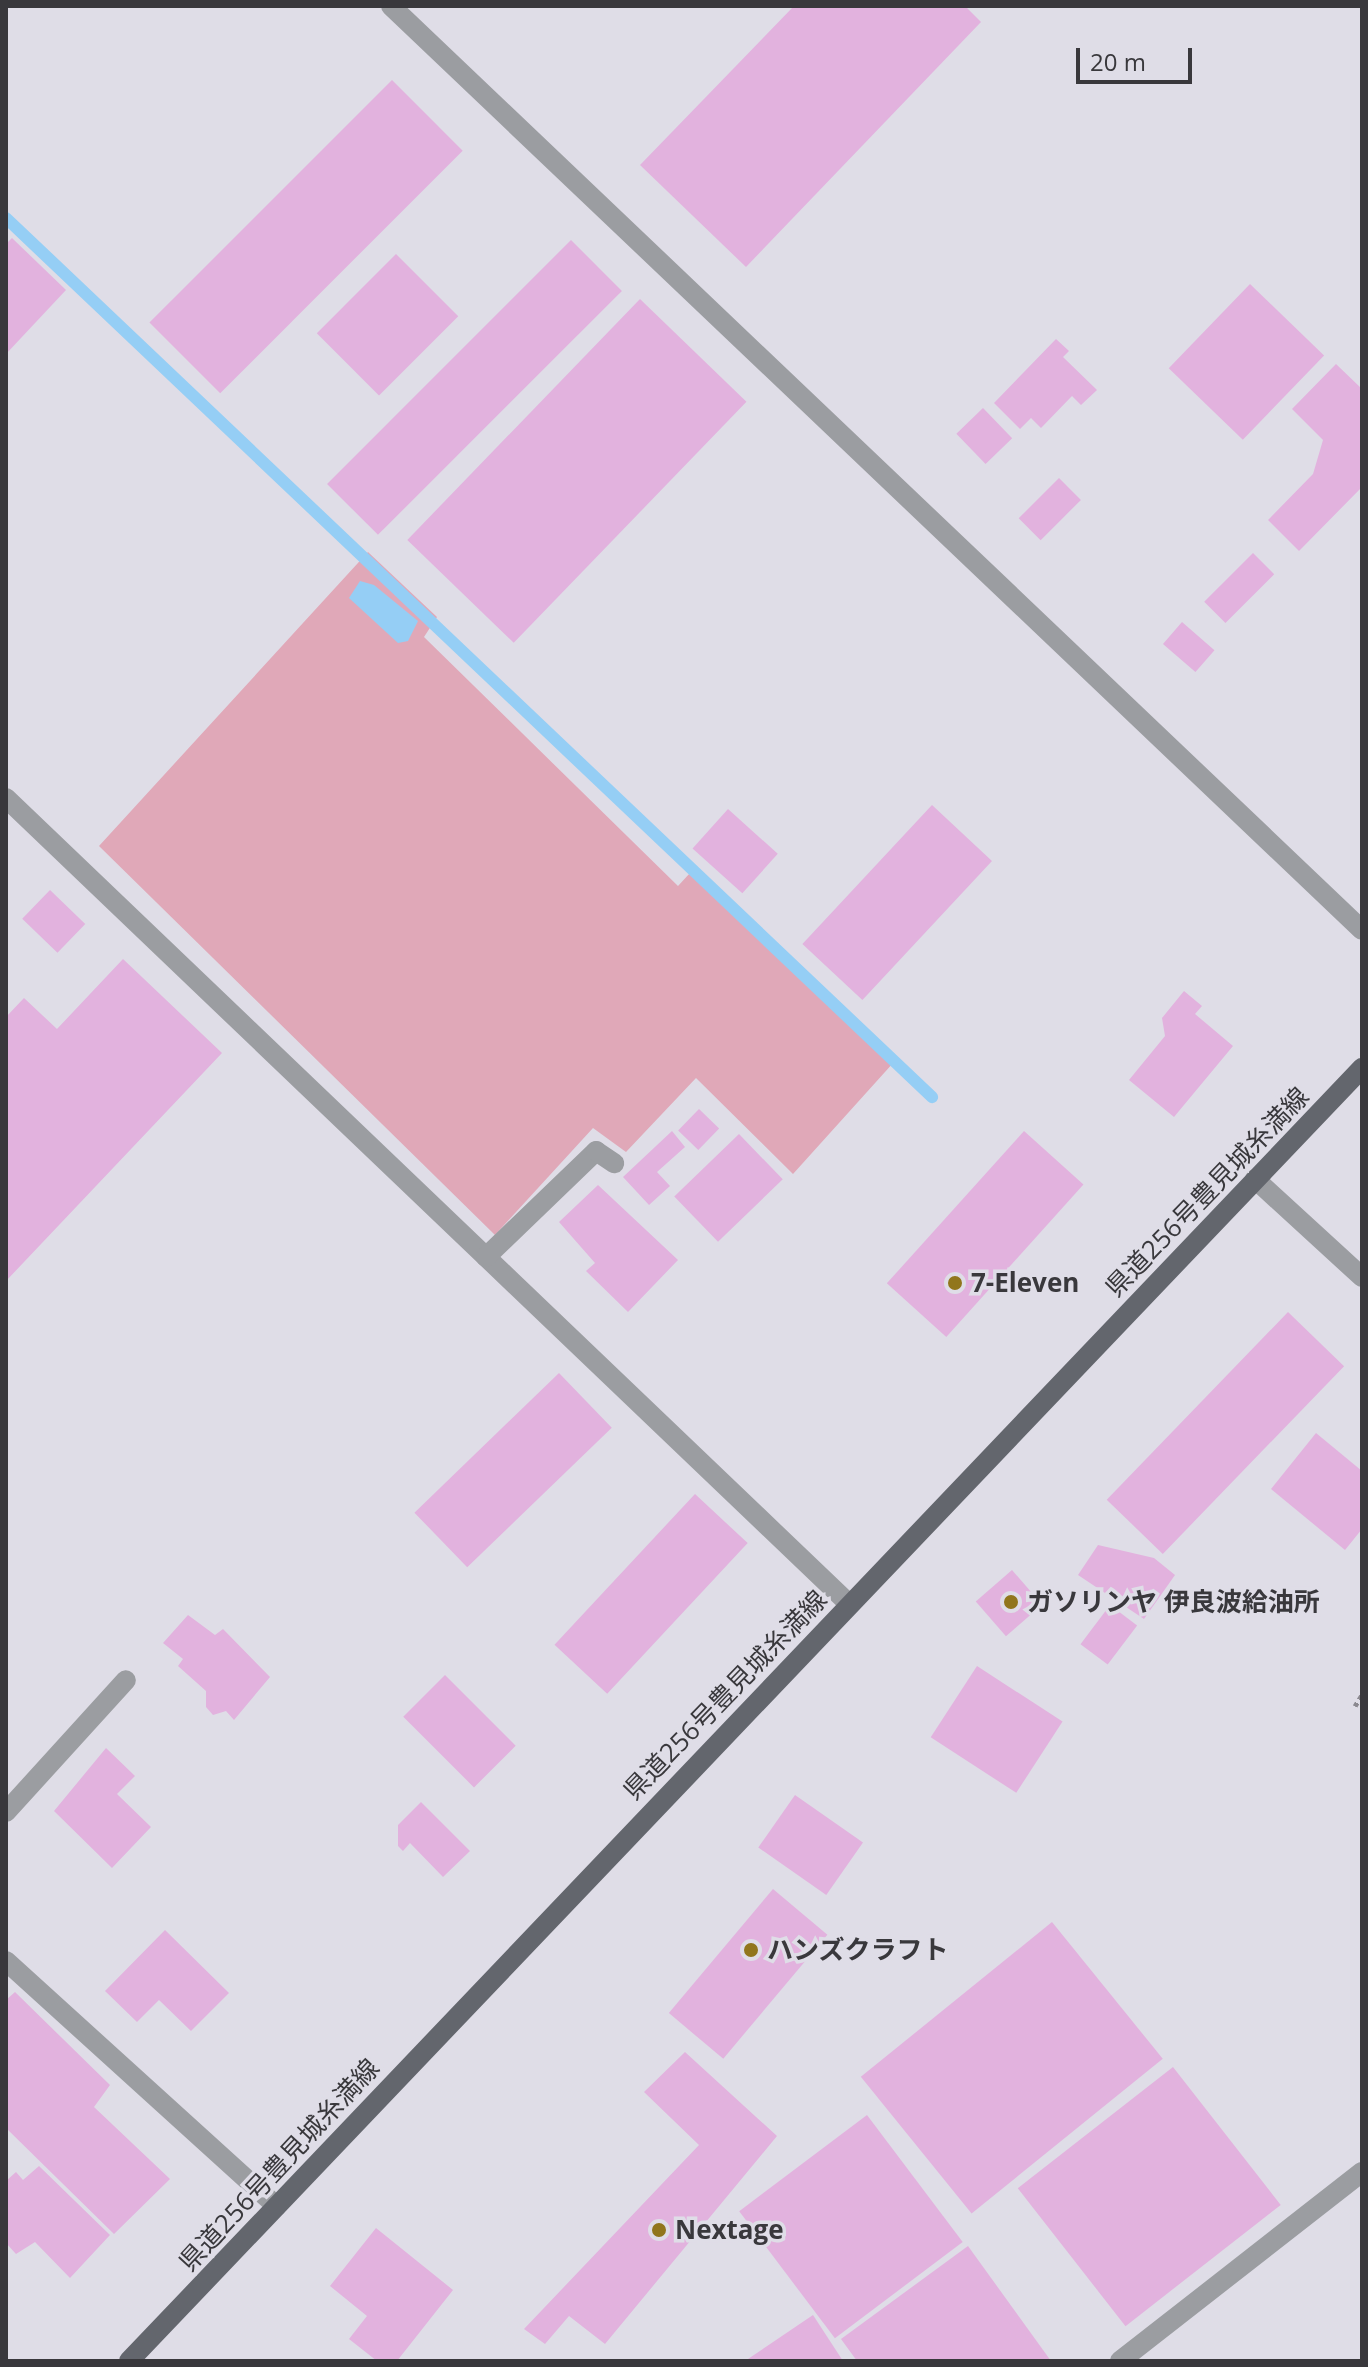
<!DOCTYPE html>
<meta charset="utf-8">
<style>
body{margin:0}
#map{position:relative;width:1368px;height:2367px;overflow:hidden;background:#dfdde7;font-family:"Open Sans","Noto Sans JP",sans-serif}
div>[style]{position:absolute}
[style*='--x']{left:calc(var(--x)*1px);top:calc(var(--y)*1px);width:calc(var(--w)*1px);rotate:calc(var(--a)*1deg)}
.green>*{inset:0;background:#e0a8b8}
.water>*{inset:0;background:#95cef5}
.stream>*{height:12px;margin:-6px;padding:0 6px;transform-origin:6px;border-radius:6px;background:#95cef5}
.building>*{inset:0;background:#e2b2de;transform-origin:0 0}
.path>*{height:5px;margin-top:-2.5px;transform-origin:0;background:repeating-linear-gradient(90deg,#8b8990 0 4px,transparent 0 8px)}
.minor>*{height:20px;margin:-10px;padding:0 10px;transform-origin:10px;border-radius:10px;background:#9b9da1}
.major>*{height:20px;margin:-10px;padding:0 10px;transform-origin:10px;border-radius:10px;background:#63666d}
.dots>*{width:22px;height:22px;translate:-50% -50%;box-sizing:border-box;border:4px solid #dfdde7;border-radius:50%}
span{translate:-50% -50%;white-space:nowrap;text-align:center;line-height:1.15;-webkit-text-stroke:7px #dfdde7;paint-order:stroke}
.street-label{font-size:26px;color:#39383c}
.poi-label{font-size:26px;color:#39383c;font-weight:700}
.left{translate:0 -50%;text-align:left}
.frame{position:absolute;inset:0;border:8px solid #39383c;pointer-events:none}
.scale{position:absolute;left:1076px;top:48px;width:116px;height:36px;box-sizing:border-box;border:4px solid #39383c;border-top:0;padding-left:10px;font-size:24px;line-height:28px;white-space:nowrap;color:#39383c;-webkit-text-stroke:6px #dfdde7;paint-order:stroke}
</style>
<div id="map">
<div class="green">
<i style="clip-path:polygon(368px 552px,437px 617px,424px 637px,678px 886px,690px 873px,894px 1062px,793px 1174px,696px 1078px,626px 1152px,593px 1128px,495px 1235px,99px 846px)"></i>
</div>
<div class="water">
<i style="clip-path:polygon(360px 581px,374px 585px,418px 621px,408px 641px,398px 643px,349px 598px)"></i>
</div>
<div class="stream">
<i style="--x:6;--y:218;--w:1277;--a:43.51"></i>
</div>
<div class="building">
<i style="clip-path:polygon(794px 6px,965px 6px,981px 22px,746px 267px,640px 165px)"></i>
<i style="left:392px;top:80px;width:100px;height:343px;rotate:45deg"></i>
<i style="clip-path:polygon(12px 238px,66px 290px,6px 354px,6px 244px)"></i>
<i style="left:571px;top:240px;width:72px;height:345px;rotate:45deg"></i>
<i style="left:396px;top:254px;width:88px;height:112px;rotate:45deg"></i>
<i style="left:1250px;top:284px;width:103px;height:117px;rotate:44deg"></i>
<i style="left:640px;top:299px;width:148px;height:335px;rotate:44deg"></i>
<i style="clip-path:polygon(1056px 339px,1069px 351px,1063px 357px,1097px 390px,1081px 405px,1072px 396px,1041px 428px,1031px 418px,1020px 429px,994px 403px)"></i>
<i style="clip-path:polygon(1336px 364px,1362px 389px,1362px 487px,1299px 551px,1268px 520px,1313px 474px,1323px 440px,1292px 409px)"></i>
<i style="left:983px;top:408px;width:42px;height:37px;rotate:46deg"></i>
<i style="left:1059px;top:478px;width:31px;height:57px;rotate:45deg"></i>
<i style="left:1253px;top:553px;width:30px;height:69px;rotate:45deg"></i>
<i style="left:1182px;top:622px;width:43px;height:29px;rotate:41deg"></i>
<i style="left:932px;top:805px;width:82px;height:190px;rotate:43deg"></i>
<i style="left:728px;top:809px;width:67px;height:53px;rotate:42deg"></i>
<i style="left:50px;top:890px;width:49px;height:40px;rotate:44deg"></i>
<i style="clip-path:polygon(123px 959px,222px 1053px,6px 1281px,6px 1017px,24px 998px,57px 1029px)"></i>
<i style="clip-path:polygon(1184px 991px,1202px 1006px,1195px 1014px,1233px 1046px,1174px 1117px,1129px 1080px,1165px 1036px,1162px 1018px)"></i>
<i style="left:699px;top:1109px;width:28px;height:30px;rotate:44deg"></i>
<i style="clip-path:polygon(672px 1131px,685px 1147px,657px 1172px,670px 1186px,649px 1205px,623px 1177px)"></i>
<i style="left:1024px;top:1131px;width:80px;height:205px;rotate:42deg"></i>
<i style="left:739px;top:1134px;width:63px;height:90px;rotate:46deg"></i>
<i style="clip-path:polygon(598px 1185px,678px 1260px,628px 1312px,586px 1271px,595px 1263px,559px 1222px)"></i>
<i style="left:1288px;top:1312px;width:78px;height:261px;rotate:44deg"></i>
<i style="left:559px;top:1373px;width:76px;height:201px;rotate:46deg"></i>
<i style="clip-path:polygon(1316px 1433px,1362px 1471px,1362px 1529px,1345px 1550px,1271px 1489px)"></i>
<i style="left:695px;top:1494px;width:72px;height:206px;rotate:43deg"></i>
<i style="clip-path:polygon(1098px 1545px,1154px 1558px,1175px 1575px,1144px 1619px,1078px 1575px)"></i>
<i style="left:1012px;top:1570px;width:46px;height:48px;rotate:49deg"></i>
<i style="left:1110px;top:1605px;width:34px;height:49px;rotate:37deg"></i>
<i style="clip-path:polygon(188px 1615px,215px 1635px,223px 1629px,270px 1677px,234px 1720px,226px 1711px,213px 1715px,206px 1707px,206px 1691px,178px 1666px,183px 1659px,163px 1643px)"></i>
<i style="left:977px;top:1666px;width:102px;height:85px;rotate:33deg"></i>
<i style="left:445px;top:1675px;width:100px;height:59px;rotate:45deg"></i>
<i style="clip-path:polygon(106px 1748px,135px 1776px,117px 1794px,151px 1827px,112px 1868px,54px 1811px)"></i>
<i style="left:795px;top:1795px;width:83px;height:64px;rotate:35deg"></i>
<i style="clip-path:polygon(421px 1802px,470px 1851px,443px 1877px,410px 1843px,403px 1851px,398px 1846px,398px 1825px)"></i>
<i style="left:773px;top:1889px;width:71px;height:162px;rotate:40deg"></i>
<i style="left:1052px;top:1922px;width:176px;height:246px;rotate:51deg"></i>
<i style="clip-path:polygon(165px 1930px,229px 1993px,191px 2031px,159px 2000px,137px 2022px,105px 1991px)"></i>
<i style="clip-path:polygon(15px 1992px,110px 2085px,94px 2107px,170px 2179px,114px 2234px,6px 2128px,6px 2000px)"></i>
<i style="clip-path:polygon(685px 2052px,777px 2136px,605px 2344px,569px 2316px,545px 2344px,524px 2329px,699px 2145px,644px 2092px)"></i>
<i style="left:1173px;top:2067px;width:175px;height:197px;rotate:52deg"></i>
<i style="left:867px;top:2115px;width:159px;height:160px;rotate:53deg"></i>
<i style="clip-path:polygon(39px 2166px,110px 2235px,70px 2278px,35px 2242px,16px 2254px,6px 2243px,6px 2181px,16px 2172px,23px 2180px)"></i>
<i style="clip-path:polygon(376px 2228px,453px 2290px,397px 2361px,377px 2361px,349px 2339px,367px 2316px,330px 2286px)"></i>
<i style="clip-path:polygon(968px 2246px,1051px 2361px,857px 2361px,841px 2339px)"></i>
<i style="clip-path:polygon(813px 2315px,843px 2361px,745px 2361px)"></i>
</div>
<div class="path">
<i style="--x:1355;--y:1706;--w:13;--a:-58"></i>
</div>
<div class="minor">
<i style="--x:391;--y:6;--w:1340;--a:43.58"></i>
<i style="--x:6;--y:798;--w:1165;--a:43.71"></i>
<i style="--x:1255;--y:1179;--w:145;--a:42.5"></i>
<i style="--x:486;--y:1257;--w:153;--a:-43.9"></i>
<i style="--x:596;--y:1151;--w:22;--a:34"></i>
<i style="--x:6;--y:1812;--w:178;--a:-47.7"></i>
<i style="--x:6;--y:1961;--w:365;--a:42.2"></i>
<i style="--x:1120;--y:2361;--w:307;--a:-38"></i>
</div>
<div class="major">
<i style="--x:129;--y:2361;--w:1787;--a:-46.36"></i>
</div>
<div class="dots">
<i style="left:955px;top:1283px;background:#91761c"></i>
<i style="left:1011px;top:1602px;background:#91761c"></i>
<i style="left:751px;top:1950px;background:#91761c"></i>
<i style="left:659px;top:2230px;background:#91761c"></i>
</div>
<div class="street-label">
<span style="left:1207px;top:1192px;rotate:-46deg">県道256号豊見城糸満線</span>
<span style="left:725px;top:1695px;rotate:-46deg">県道256号豊見城糸満線</span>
<span style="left:279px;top:2165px;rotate:-47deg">県道256号豊見城糸満線</span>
</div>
<div class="poi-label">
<span class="left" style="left:971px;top:1283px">7-Eleven</span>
<span class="left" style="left:1027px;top:1602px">ガソリンヤ 伊良波給油所</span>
<span class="left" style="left:767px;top:1950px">ハンズクラフト</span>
<span class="left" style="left:675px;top:2230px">Nextage</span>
</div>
<div class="frame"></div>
<div class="scale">20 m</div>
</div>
